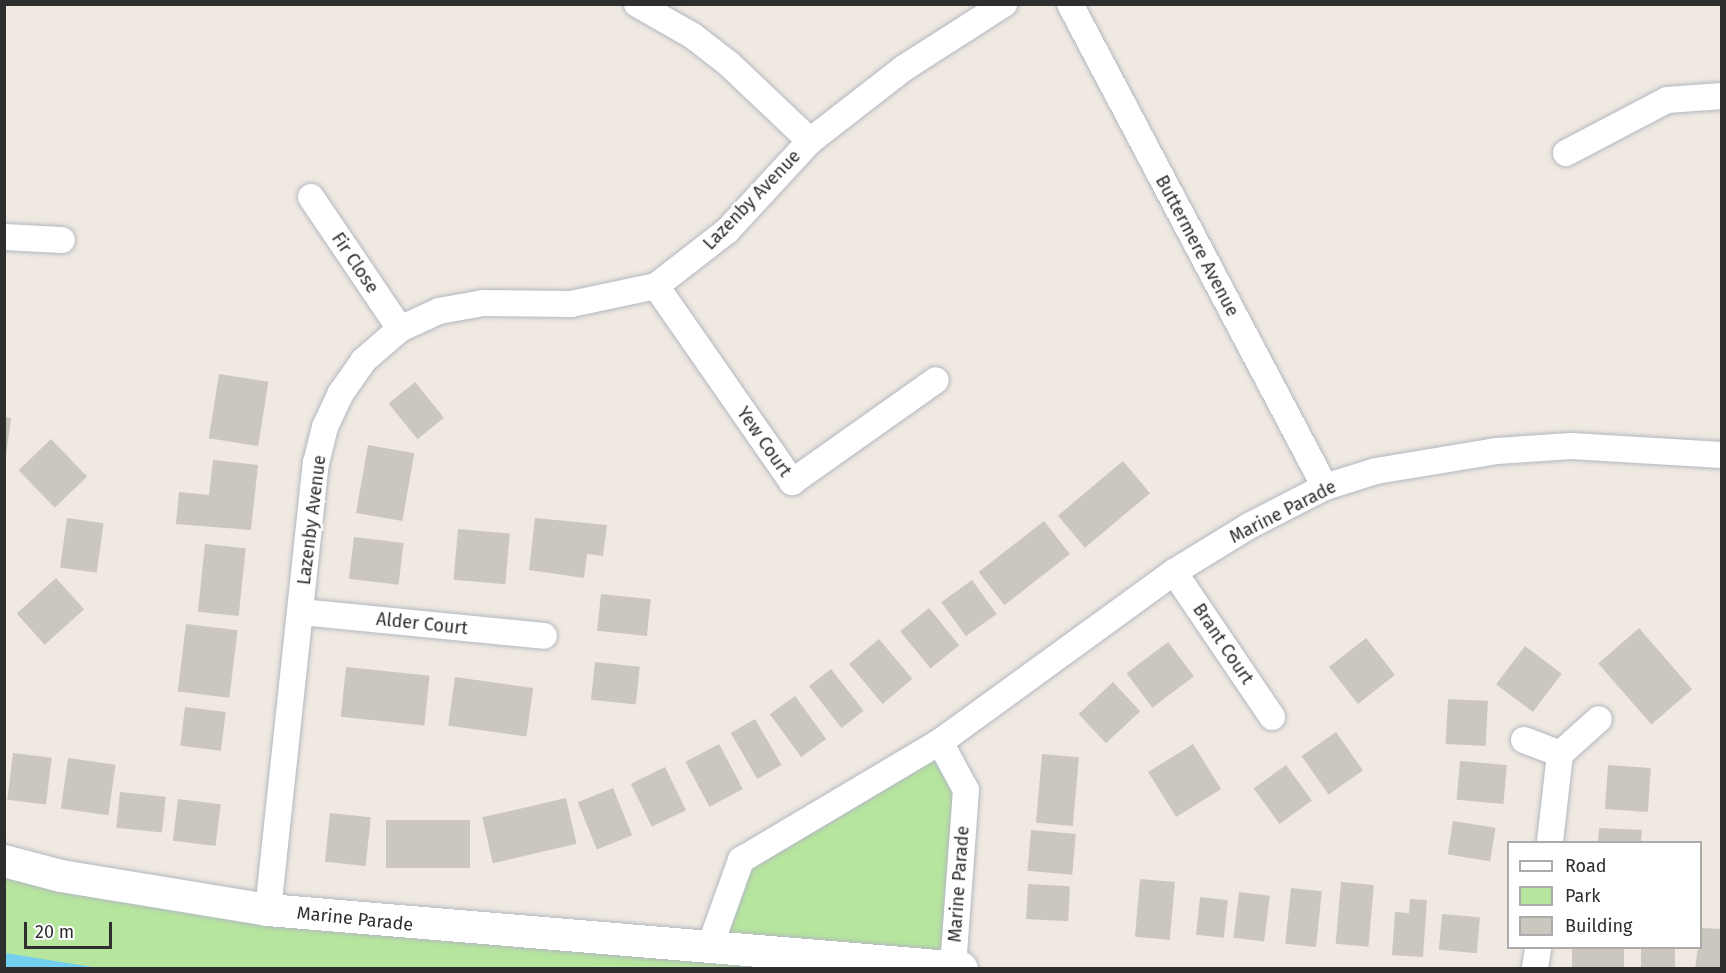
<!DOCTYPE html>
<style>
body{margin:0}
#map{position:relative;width:1726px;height:973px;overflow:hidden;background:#efe9e1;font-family:"Fira Sans",sans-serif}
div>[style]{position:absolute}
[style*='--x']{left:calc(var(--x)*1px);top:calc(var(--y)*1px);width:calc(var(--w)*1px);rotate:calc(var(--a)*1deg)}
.green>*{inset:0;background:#b6e59e}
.water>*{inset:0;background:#75cff0}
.building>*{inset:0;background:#cbc7bf;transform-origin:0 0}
.roads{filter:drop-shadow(0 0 2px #b4b7c1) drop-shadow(0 0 2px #b4b7c1)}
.minor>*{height:26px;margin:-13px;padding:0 13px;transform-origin:13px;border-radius:13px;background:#fff}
.tertiary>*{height:32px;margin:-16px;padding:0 16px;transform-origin:16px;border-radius:16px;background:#fff}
span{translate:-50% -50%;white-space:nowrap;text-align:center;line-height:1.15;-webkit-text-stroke:5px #fff;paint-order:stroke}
.street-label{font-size:18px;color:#2e2e2e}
.frame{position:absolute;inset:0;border:6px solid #2e2e2e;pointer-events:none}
.legend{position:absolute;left:1507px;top:841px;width:195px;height:108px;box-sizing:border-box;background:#fff;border:2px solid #ababab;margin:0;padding:8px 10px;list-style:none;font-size:18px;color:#2e2e2e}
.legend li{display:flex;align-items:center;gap:12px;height:30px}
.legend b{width:30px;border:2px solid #ababab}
.scale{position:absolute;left:24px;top:922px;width:88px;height:27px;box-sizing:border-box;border:3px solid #2e2e2e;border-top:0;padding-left:8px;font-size:18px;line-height:21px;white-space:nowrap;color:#2e2e2e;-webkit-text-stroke:4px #fff;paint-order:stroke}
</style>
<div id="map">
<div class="green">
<i style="clip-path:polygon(940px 742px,966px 790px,962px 968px,86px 968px,5px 955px,4px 861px,708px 949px,741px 860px)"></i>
</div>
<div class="water">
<i style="clip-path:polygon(5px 953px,99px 968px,5px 968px)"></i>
</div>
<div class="building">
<i style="left:219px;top:374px;width:50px;height:65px;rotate:9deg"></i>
<i style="left:415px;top:382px;width:46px;height:34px;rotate:51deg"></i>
<i style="clip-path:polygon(4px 417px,11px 418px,6px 455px,4px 455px)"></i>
<i style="left:51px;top:439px;width:52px;height:45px;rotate:46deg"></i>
<i style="left:368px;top:445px;width:47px;height:69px;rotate:10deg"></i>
<i style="clip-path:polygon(213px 460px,258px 465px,251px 530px,176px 524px,179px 492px,209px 495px)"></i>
<i style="left:1123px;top:461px;width:42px;height:85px;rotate:50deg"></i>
<i style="left:67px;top:518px;width:37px;height:50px;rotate:8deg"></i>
<i style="clip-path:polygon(535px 518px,607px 525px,603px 556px,587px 554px,584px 578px,529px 570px)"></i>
<i style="left:1044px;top:521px;width:42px;height:83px;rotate:52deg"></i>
<i style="left:458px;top:529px;width:52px;height:51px;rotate:5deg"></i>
<i style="left:354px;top:537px;width:50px;height:42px;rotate:7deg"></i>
<i style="left:205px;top:544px;width:41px;height:68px;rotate:6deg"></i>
<i style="left:56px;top:578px;width:42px;height:53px;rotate:48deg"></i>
<i style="left:972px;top:580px;width:42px;height:38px;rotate:54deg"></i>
<i style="left:601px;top:594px;width:50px;height:37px;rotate:6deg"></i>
<i style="left:929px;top:608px;width:48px;height:37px;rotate:51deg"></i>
<i style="left:186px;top:624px;width:52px;height:68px;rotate:7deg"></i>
<i style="left:1639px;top:628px;width:81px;height:54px;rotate:49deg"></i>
<i style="left:1366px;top:638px;width:47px;height:47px;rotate:52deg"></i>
<i style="left:879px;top:639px;width:52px;height:39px;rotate:50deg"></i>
<i style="left:1168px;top:642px;width:43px;height:52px;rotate:53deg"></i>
<i style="left:1525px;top:646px;width:46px;height:48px;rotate:37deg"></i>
<i style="left:595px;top:662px;width:45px;height:38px;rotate:6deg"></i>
<i style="left:346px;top:667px;width:84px;height:50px;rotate:6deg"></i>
<i style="left:831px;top:669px;width:53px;height:28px;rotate:52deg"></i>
<i style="left:455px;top:677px;width:79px;height:49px;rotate:8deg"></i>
<i style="left:1113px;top:682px;width:40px;height:47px;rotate:47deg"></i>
<i style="left:795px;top:696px;width:53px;height:31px;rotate:54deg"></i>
<i style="left:1448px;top:699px;width:40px;height:45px;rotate:3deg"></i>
<i style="left:185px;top:707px;width:41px;height:39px;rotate:7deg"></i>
<i style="left:755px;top:719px;width:53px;height:28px;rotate:60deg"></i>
<i style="left:1336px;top:732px;width:47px;height:42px;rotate:55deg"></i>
<i style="left:719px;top:744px;width:51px;height:38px;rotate:62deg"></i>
<i style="left:1193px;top:744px;width:53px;height:53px;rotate:58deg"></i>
<i style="left:13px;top:753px;width:39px;height:47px;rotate:7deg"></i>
<i style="left:1042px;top:754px;width:37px;height:69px;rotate:5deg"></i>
<i style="left:68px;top:758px;width:48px;height:51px;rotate:8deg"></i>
<i style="left:1460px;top:761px;width:47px;height:39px;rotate:5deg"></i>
<i style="left:1286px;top:765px;width:44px;height:40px;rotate:54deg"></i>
<i style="left:1608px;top:765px;width:43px;height:44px;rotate:4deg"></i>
<i style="left:665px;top:767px;width:48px;height:38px;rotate:64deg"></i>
<i style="left:613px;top:788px;width:51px;height:38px;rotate:68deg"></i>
<i style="left:120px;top:792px;width:46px;height:36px;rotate:6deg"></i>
<i style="left:566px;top:798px;width:47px;height:86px;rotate:77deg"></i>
<i style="left:178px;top:799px;width:43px;height:42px;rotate:7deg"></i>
<i style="left:330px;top:813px;width:41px;height:49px;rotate:6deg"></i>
<i style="left:386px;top:820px;width:84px;height:48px"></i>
<i style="left:1453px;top:821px;width:43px;height:34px;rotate:9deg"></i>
<i style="clip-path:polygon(1599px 828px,1642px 830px,1641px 842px,1598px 842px)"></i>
<i style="left:1031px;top:830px;width:45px;height:41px;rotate:5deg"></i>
<i style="left:1140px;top:879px;width:35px;height:58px;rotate:5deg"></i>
<i style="left:1341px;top:882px;width:33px;height:62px;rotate:5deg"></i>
<i style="left:1028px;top:884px;width:42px;height:35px;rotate:3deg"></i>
<i style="left:1291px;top:888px;width:31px;height:56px;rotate:6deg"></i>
<i style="left:1239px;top:892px;width:31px;height:46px;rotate:7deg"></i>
<i style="left:1200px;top:897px;width:28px;height:38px;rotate:6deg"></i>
<i style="clip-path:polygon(1410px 899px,1427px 900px,1423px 957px,1392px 955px,1395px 912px,1409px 913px)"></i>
<i style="left:1442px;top:914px;width:38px;height:36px;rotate:5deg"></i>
<i style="clip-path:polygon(1701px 928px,1722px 929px,1722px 968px,1695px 968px)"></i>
<i style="left:1572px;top:948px;width:52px;height:20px"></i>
<i style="left:1641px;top:948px;width:34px;height:20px"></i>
</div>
<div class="roads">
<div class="minor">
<i style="--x:637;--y:4;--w:64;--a:29.7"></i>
<i style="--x:693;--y:36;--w:46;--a:37.9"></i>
<i style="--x:729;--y:64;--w:112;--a:43.5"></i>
<i style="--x:1070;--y:4;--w:546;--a:62.17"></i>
<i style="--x:1566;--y:153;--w:114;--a:-27.7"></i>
<i style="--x:1667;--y:100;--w:55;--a:-4.2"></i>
<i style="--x:311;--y:197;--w:159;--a:56"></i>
<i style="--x:4;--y:237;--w:58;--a:3"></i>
<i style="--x:656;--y:286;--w:239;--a:55.2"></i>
<i style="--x:792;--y:482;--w:176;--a:-35.3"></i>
<i style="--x:1174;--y:572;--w:175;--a:55.9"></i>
<i style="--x:301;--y:612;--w:244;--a:5.6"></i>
<i style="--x:1524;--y:740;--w:39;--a:21"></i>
<i style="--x:1560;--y:754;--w:89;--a:96.5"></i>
<i style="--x:940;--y:742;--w:55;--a:61.6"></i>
<i style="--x:966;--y:790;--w:178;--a:94.2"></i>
<i style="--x:1560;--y:754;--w:52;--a:-41.9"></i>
<i style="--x:268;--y:910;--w:450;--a:-83.9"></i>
<i style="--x:316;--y:463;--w:37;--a:-76"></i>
<i style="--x:325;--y:427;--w:38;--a:-65"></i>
<i style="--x:341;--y:393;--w:39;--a:-55"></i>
<i style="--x:363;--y:361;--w:49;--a:-40.9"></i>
<i style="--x:400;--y:329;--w:43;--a:-24.8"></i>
<i style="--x:439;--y:311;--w:45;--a:-10.3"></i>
<i style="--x:483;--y:303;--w:88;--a:0.7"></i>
<i style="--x:571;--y:304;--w:87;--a:-12"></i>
<i style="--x:656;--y:286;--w:90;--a:-37.8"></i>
<i style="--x:727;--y:231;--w:122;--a:-47.3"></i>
<i style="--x:810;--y:141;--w:119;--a:-37.8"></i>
<i style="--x:904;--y:68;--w:119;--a:-32.6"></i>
<i style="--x:709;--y:949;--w:95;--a:-70.2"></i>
<i style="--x:741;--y:860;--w:231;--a:-30.7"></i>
<i style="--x:940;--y:742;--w:289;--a:-36"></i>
<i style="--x:1174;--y:572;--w:88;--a:-31.5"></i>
<i style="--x:1249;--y:526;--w:85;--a:-27.2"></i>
<i style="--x:1325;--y:487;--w:53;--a:-17.4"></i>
<i style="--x:1376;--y:471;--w:123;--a:-9.4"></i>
<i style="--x:1497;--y:451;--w:74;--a:-3.9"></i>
<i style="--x:1571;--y:446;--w:151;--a:3.4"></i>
<i style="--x:1535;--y:968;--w:20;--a:-81"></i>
</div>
<div class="tertiary">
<i style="--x:4;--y:861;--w:59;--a:14.7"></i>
<i style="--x:61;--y:876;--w:210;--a:9.3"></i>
<i style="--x:268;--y:910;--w:696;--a:4.78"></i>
</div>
</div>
<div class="street-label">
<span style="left:752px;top:200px;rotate:-46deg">Lazenby Avenue</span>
<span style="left:1197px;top:246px;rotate:62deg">Buttermere Avenue</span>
<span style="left:355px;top:263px;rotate:56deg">Fir Close</span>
<span style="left:764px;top:442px;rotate:55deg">Yew Court</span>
<span style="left:1283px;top:512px;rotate:-27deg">Marine Parade</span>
<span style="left:312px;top:520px;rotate:-83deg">Lazenby Avenue</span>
<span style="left:422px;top:624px;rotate:6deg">Alder Court</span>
<span style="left:1223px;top:644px;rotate:56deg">Brant Court</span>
<span style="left:959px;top:884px;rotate:-86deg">Marine Parade</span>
<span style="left:355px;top:919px;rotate:6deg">Marine Parade</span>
</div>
<div class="frame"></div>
<ul class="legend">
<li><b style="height:8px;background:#fff"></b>Road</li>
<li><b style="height:16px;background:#b6e59e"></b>Park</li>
<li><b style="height:16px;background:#cbc7bf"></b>Building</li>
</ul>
<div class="scale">20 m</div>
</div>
